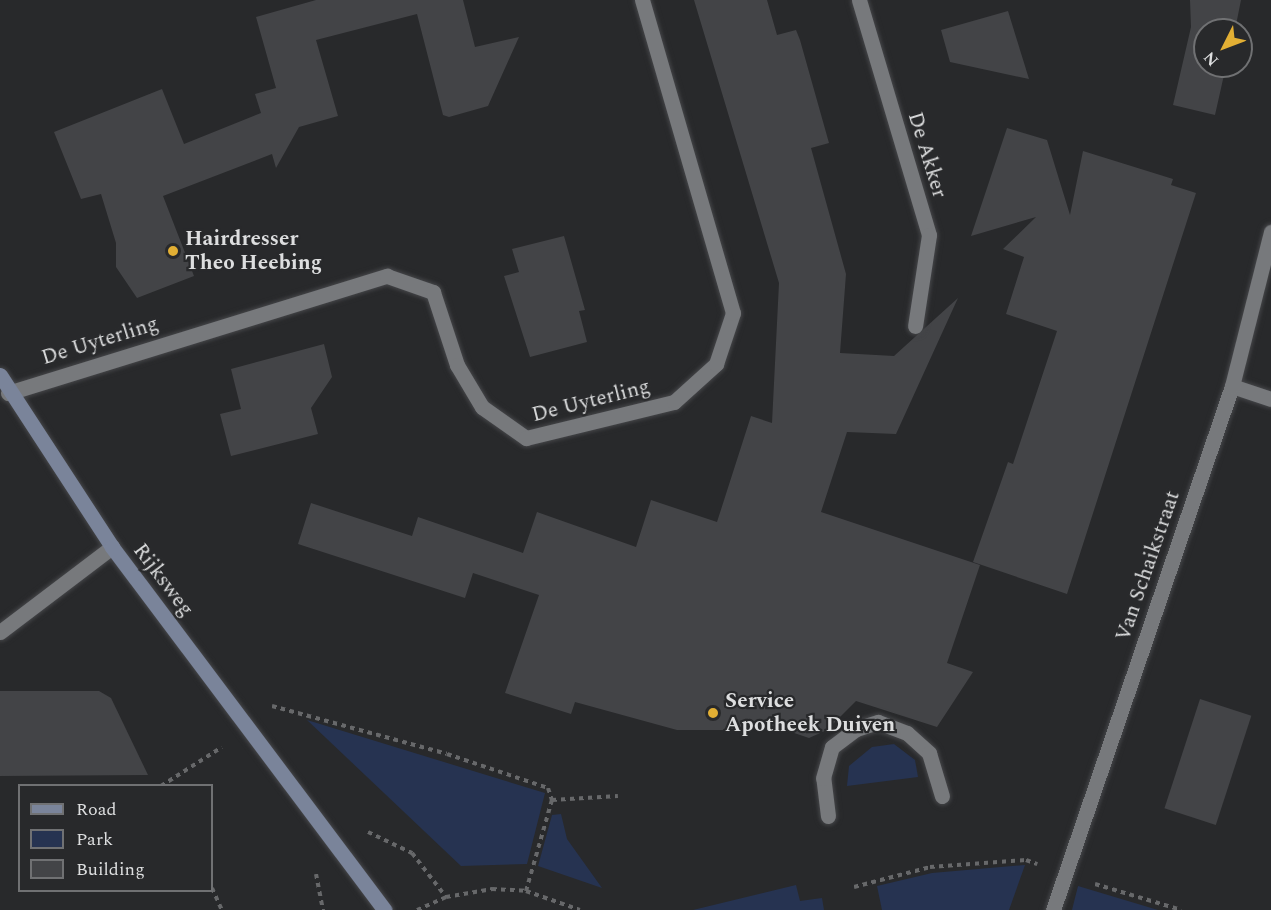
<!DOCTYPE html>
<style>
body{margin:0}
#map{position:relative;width:1271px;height:910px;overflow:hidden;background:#28292b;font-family:Spectral,serif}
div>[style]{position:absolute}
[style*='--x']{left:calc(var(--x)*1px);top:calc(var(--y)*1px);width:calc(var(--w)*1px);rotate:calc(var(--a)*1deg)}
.green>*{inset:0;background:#263351}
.building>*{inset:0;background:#434447;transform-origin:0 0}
.path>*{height:4px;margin-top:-2px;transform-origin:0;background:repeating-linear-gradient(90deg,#67686a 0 4.5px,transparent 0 9px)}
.roads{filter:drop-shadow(0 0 2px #454649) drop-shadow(0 0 2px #454649)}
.lane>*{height:15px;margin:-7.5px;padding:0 7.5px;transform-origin:7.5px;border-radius:7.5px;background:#77797c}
.street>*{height:15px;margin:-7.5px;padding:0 7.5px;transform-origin:7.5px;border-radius:7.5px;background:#77797c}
.secondary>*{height:15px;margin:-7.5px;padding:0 7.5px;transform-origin:7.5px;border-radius:7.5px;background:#7a849a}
.dots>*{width:16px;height:16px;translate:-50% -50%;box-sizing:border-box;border:3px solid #28292b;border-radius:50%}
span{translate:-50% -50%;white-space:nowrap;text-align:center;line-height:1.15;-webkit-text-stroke:4.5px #28292b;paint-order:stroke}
.street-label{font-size:21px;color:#dddedf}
.poi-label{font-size:21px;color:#dddedf;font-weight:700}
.left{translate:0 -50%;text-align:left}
.legend{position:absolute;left:18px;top:784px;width:195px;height:108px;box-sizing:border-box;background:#28292b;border:2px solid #707173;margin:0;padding:8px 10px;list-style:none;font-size:18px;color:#dddedf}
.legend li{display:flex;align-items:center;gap:12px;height:30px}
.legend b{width:30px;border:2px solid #707173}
.north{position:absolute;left:1193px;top:18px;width:60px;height:60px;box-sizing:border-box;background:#28292b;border:2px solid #707173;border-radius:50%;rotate:228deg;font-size:16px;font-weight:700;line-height:24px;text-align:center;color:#dddedf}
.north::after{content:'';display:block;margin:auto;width:21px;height:27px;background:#e2af34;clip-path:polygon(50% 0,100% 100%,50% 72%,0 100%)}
</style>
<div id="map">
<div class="green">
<i style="clip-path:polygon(307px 720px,545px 793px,527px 864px,461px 866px)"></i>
<i style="clip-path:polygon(894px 744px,915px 760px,918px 777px,847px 786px,849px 766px,872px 747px)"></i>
<i style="clip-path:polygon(561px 814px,567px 839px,602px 888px,538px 866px,552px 815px)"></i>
<i style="clip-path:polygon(1025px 865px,1009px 910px,882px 910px,877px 886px,932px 873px)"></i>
<i style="clip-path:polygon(796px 885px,800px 901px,822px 898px,824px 910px,693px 910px)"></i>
<i style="clip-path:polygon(1078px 886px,1158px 910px,1072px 910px)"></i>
</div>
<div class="building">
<i style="clip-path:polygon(316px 0,463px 0,475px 47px,519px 37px,488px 106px,449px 117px,443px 115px,417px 14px,316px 40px,338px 116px,299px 127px,276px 168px,272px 154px,163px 196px,194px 276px,137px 298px,116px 267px,116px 243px,101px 194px,81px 199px,54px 132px,162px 89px,184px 144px,261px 113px,255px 94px,276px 88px,256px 17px)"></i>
<i style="clip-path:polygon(694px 0,767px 0,777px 35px,796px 30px,800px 40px,829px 143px,811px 148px,846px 274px,840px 353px,894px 356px,958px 298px,896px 434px,847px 432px,821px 512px,980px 565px,947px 663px,973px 672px,937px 727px,856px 701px,827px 730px,809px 738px,761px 722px,729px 730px,677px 730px,575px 702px,571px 714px,505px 693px,539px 595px,473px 573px,465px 598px,298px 544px,311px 503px,412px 536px,418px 517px,523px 553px,537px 512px,636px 547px,651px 500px,717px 522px,751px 416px,772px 423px,779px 283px)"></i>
<i style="clip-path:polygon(1190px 0,1241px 0,1235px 30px,1205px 30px,1205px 66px,1226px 66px,1215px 115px,1173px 105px,1191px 27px)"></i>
<i style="clip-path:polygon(1008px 11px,1029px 79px,950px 62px,941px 30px)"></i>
<i style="clip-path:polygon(1007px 128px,1047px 140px,1070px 215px,1083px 151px,1173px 179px,1171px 185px,1196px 193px,1067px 594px,973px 562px,1008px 462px,1013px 464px,1057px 331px,1006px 314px,1024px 257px,1003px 249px,1036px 217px,971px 236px)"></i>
<i style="clip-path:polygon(564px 236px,585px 310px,579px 311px,587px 342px,530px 357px,504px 276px,519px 272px,512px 249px)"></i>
<i style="clip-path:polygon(324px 344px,332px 377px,311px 408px,318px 434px,231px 456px,220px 414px,241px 409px,231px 369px)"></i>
<i style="clip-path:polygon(0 691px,99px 691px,111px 698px,148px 775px,0 776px)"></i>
<i style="left:1200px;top:699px;width:54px;height:115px;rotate:18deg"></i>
</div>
<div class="path">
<i style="--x:272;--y:706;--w:181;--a:15.3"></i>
<i style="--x:447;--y:754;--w:107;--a:18.6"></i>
<i style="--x:548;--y:788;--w:13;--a:72"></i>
<i style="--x:552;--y:800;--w:66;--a:-3.5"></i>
<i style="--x:161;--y:786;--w:72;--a:-32.6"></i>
<i style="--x:368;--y:832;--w:49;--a:25.5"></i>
<i style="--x:412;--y:853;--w:56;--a:52.3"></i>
<i style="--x:316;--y:874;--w:37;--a:79"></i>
<i style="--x:1095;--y:884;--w:90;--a:16.8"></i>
<i style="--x:854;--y:887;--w:79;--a:-14.7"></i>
<i style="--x:930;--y:867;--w:96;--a:-4.2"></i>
<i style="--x:1026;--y:860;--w:12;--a:20"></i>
<i style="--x:212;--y:888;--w:24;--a:66"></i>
<i style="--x:526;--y:891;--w:95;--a:-74.1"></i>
<i style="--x:417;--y:910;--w:32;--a:-24"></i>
<i style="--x:446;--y:897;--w:47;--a:-9.9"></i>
<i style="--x:492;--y:889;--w:34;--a:3"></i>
<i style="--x:526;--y:891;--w:57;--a:19.4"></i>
</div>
<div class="roads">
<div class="lane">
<i style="--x:828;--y:816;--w:38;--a:-97"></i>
<i style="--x:823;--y:778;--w:32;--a:-74"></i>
<i style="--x:832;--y:747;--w:30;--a:-37"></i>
<i style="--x:856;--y:729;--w:23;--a:-18"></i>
<i style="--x:878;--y:722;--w:31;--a:21"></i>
<i style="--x:907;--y:733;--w:30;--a:42"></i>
<i style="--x:929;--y:753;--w:45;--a:73.2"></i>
</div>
<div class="street">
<i style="--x:859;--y:0;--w:245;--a:73.4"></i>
<i style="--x:929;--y:235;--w:92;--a:98.7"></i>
<i style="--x:1232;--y:386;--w:41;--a:18.4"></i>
<i style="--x:8;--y:393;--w:397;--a:-17.2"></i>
<i style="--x:387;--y:276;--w:49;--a:19.2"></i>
<i style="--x:433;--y:292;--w:77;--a:71.8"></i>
<i style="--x:457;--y:365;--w:49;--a:59.2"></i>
<i style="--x:482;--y:407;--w:54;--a:35.2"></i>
<i style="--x:526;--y:438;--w:152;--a:-13.7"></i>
<i style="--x:674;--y:402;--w:57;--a:-42.1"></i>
<i style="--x:716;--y:364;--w:54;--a:-71.6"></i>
<i style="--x:733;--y:313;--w:326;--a:-106.2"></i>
<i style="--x:0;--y:632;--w:141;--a:-37.2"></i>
<i style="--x:1053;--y:910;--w:554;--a:-71.14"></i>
<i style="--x:1232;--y:386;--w:159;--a:-75.8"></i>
</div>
<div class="secondary">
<i style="--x:0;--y:375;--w:205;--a:56.9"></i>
<i style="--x:112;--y:547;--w:454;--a:53.1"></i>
</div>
</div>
<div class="dots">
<i style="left:173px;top:251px;background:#e2af34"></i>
<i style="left:713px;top:713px;background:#e2af34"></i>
</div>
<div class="street-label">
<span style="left:927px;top:155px;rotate:73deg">De Akker</span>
<span style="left:100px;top:341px;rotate:-17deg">De Uyterling</span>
<span style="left:591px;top:401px;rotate:-14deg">De Uyterling</span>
<span style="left:1148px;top:566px;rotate:-71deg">Van Schaikstraat</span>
<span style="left:163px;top:580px;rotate:53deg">Rijksweg</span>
</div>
<div class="poi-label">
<span class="left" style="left:185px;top:251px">Hairdresser<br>Theo Heebing</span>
<span class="left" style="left:725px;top:713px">Service<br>Apotheek Duiven</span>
</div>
<ul class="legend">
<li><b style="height:8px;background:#7a849a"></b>Road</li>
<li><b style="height:16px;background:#263351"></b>Park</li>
<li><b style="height:16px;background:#434447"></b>Building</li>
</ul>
<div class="north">N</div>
</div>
